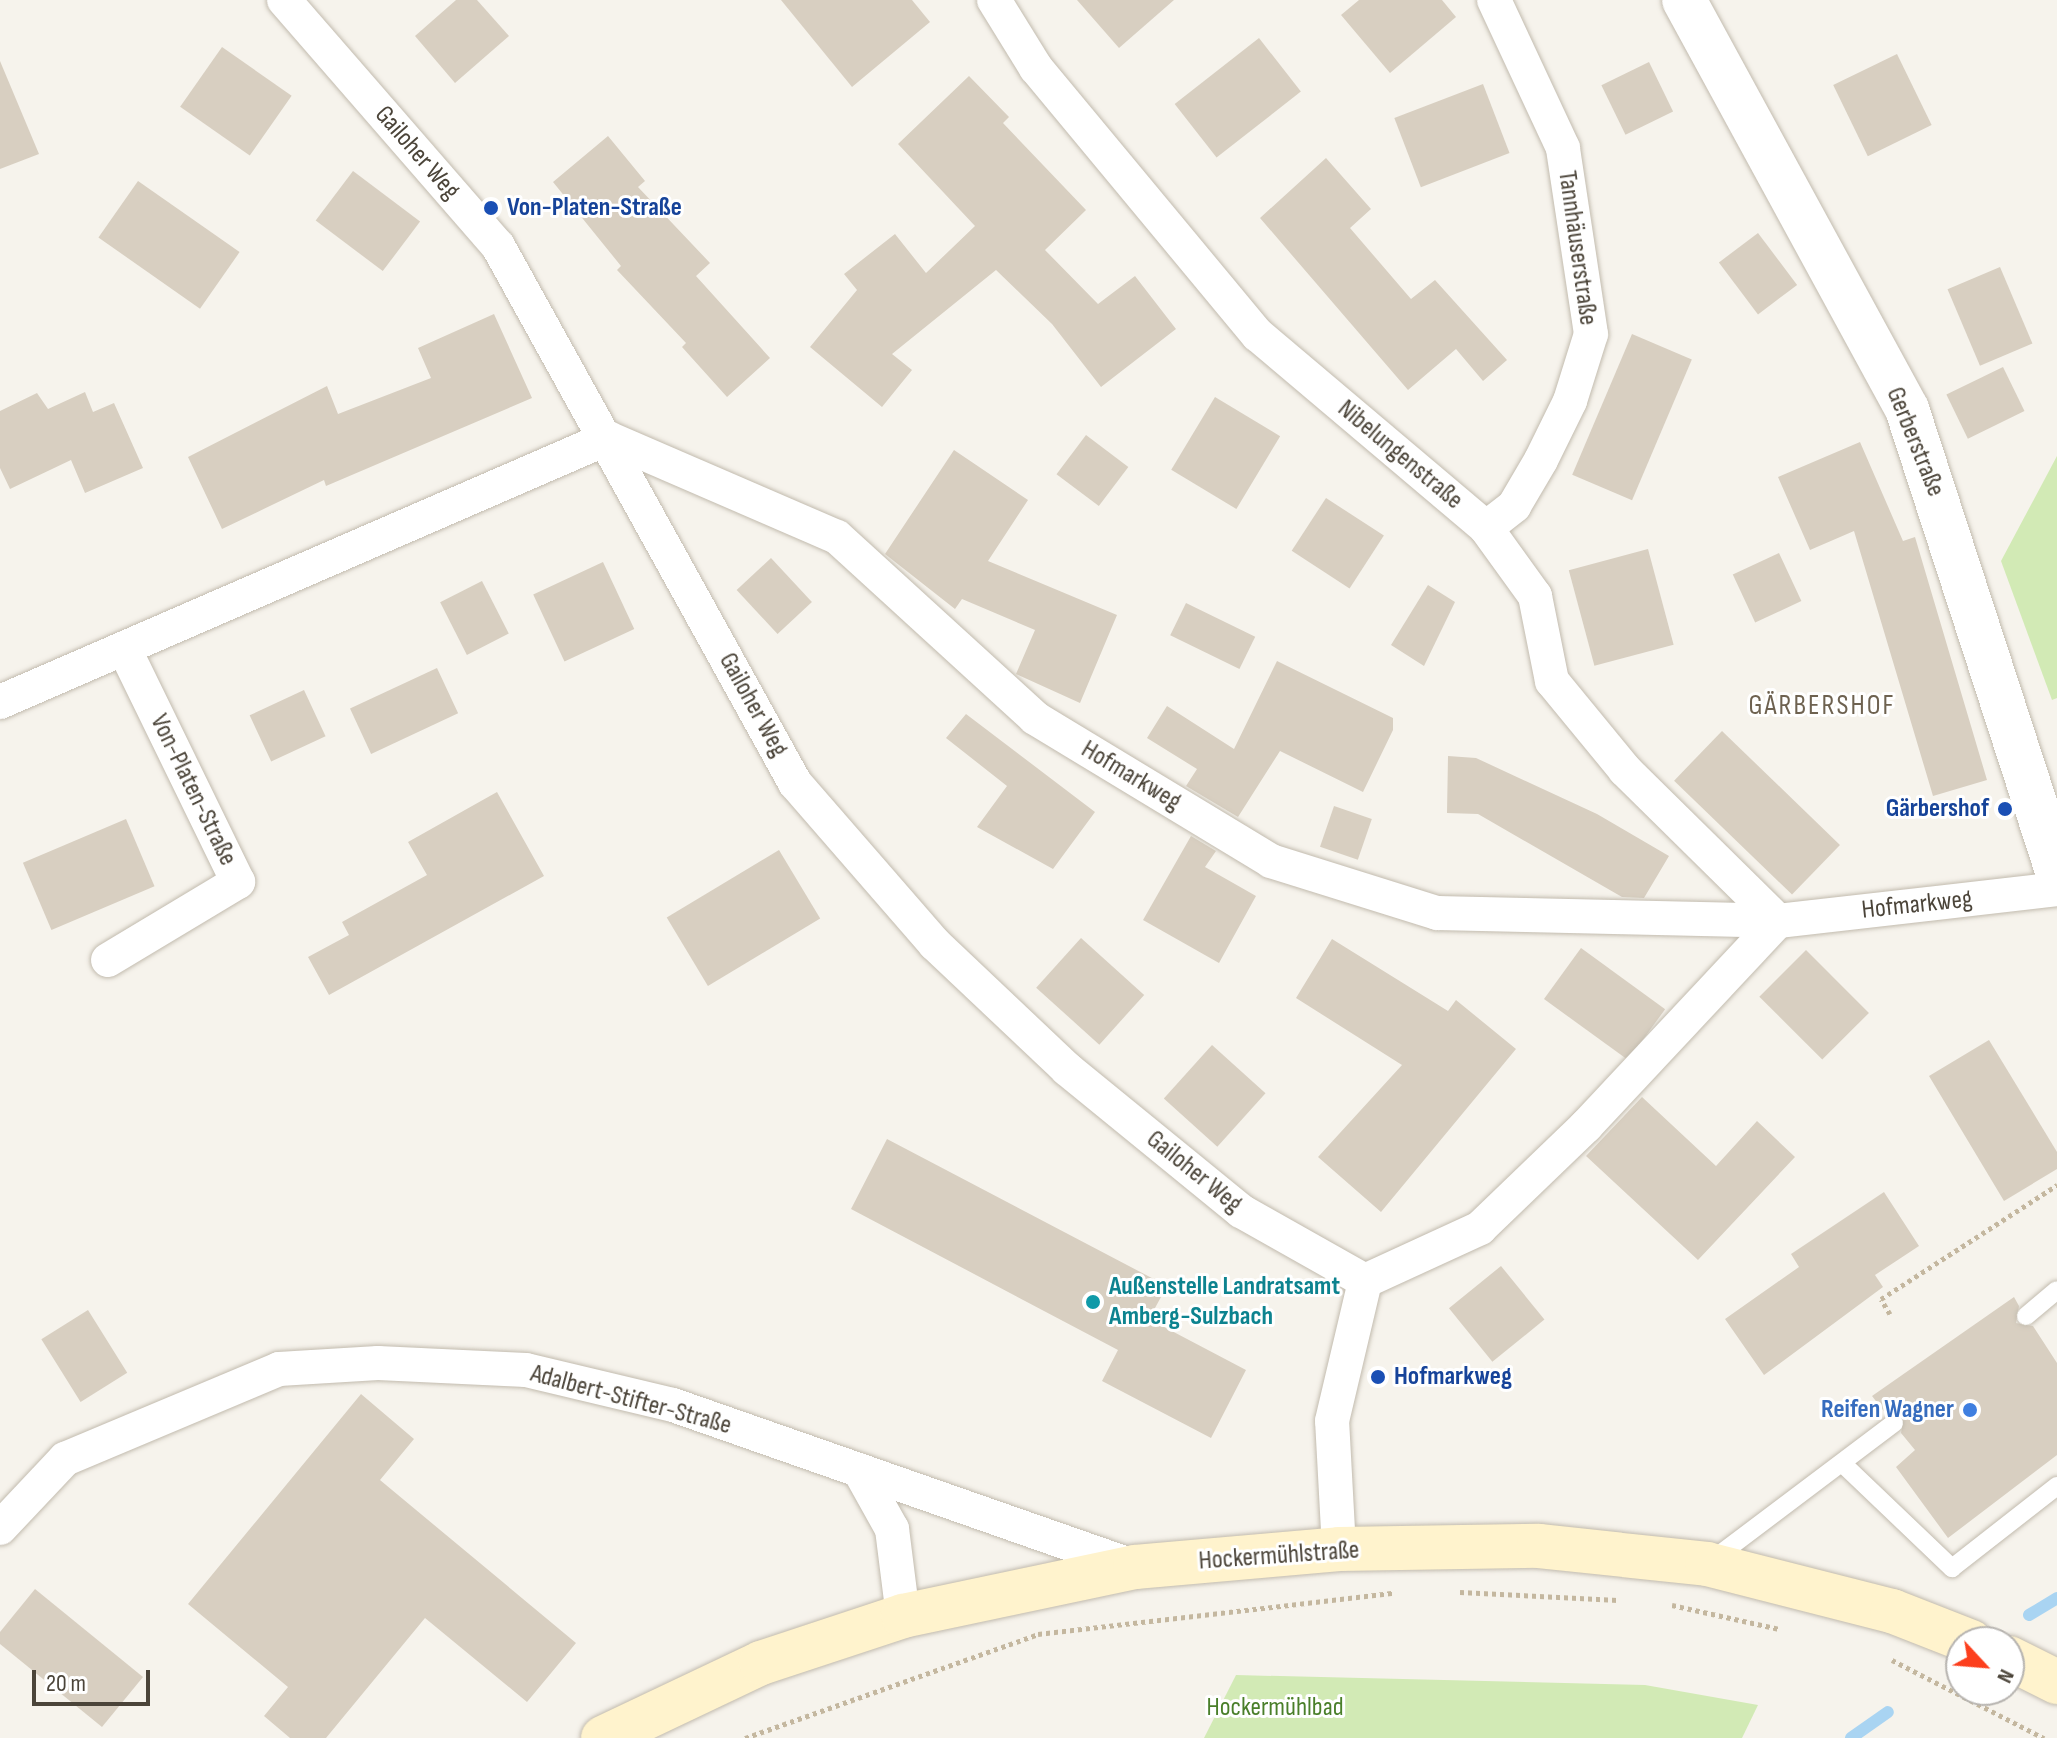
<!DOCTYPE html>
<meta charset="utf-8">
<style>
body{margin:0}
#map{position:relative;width:2057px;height:1738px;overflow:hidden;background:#f6f3ec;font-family:"Sofia Sans Condensed",sans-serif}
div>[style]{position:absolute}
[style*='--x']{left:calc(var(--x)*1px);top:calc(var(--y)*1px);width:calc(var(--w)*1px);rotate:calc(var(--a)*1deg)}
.green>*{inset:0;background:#d2eab5}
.stream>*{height:12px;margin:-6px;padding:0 6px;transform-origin:6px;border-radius:6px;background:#a9d4f2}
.building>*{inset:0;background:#d8cfc1;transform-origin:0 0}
.path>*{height:5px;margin-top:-2.5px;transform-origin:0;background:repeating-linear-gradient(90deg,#c4b79f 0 4px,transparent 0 8px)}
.roads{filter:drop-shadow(0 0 2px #c2bbae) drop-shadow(0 0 2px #c2bbae)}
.service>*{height:18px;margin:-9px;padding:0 9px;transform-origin:9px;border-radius:9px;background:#fff}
.minor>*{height:34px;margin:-17px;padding:0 17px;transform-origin:17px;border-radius:17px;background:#fff}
.tertiary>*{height:44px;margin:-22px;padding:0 22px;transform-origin:22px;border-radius:22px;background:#fff}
.secondary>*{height:44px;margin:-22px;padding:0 22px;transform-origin:22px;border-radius:22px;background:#fff3cd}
.dots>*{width:22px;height:22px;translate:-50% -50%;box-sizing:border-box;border:4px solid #fff;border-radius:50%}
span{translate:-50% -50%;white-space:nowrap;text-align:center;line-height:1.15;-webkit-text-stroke:6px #fff;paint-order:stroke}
.street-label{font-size:26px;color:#4b4439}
.transit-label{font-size:26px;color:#164399;font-weight:700}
.left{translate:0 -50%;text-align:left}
.right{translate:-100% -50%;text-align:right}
.culture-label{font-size:26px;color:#0d838f;font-weight:700}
.shop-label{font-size:26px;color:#366cbe;font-weight:700}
.park-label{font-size:26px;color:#4a7f2a}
.neighbourhood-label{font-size:28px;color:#6e6250;letter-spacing:2px}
.north{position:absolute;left:1945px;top:1626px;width:80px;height:80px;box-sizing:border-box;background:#fff;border:2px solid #b7b4b0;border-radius:50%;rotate:116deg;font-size:22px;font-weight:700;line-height:32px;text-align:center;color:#4b4439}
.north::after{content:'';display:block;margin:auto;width:28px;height:36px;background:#fc3f1d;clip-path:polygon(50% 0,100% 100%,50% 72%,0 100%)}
.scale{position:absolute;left:32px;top:1670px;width:118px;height:36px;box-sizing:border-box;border:4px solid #4b4439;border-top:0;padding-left:10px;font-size:24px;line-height:28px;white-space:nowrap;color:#4b4439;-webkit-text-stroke:6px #fff;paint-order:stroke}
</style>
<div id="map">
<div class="green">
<i style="clip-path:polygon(2057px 456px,2057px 698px,2052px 700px,2001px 561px)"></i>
<i style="clip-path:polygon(1236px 1675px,1645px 1685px,1758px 1705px,1742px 1738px,1204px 1738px)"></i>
</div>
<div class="stream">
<i style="--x:2029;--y:1615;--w:33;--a:-31"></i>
<i style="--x:1851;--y:1738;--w:45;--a:-35.1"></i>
</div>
<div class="building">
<i style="clip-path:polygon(456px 0,477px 0,509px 36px,455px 83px,415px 36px)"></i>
<i style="clip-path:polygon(781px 0,912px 0,930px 22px,852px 87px)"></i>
<i style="clip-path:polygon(1077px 0,1174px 0,1119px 48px)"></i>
<i style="clip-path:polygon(1359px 0,1442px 0,1456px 17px,1390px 73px,1341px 15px)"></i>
<i style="left:1259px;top:38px;width:68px;height:107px;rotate:52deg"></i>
<i style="left:222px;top:47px;width:85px;height:73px;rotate:35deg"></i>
<i style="left:1897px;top:54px;width:79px;height:71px;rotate:64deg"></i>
<i style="clip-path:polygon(0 61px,39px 154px,0 169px)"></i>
<i style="left:1649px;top:62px;width:55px;height:53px;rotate:64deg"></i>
<i style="clip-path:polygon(969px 76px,1009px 117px,1003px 123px,1086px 210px,1045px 250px,1098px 304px,1135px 276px,1176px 329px,1101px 387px,1052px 324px,996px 270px,892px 354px,912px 370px,882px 407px,810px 347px,857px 290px,844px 274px,895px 234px,926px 273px,975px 226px,898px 144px)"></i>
<i style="left:1483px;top:84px;width:74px;height:95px;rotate:69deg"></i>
<i style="clip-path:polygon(608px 136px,645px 181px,638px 187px,710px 263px,696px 276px,770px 358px,727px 397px,682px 347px,686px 343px,617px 270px,621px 266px,553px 182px)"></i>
<i style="clip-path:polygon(1326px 158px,1371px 209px,1350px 228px,1411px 299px,1435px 280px,1507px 360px,1483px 381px,1456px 349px,1408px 390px,1260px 218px)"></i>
<i style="left:353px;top:171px;width:84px;height:62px;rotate:37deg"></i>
<i style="left:138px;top:181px;width:124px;height:69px;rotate:35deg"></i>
<i style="left:1758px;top:233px;width:65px;height:49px;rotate:53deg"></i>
<i style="left:2000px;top:267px;width:83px;height:57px;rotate:67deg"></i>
<i style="clip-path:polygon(494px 314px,532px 398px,326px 486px,324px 480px,222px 529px,188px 457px,327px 386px,338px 414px,431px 378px,418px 348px)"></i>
<i style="left:1632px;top:334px;width:65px;height:153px;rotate:23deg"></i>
<i style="left:2003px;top:367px;width:49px;height:63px;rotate:64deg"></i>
<i style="clip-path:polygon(85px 392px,93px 412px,114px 403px,143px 468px,85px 493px,71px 460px,10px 489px,0 468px,0 411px,37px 393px,48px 409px)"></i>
<i style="left:1215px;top:397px;width:76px;height:85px;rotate:31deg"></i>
<i style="left:1086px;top:435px;width:53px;height:49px;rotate:37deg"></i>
<i style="clip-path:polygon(1860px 442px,1903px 541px,1915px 537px,1987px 780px,1933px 796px,1854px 531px,1810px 550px,1778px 477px)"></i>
<i style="clip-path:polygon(954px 450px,1028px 500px,988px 561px,1117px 615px,1080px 703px,1016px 674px,1035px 630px,962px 599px,955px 609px,885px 554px)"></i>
<i style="left:1326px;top:498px;width:69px;height:63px;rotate:33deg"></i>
<i style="left:1648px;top:549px;width:99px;height:82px;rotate:75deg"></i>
<i style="left:1779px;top:553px;width:53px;height:51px;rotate:65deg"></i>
<i style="left:771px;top:558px;width:60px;height:47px;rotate:47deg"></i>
<i style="left:603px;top:562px;width:74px;height:77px;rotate:65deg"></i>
<i style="left:482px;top:581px;width:59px;height:47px;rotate:63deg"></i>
<i style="clip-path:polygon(1428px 585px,1455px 602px,1424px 666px,1391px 645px)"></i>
<i style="left:1186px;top:603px;width:77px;height:36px;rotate:26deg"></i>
<i style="clip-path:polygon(1277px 661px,1393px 718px,1393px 730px,1363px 792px,1280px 751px,1238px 817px,1186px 786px,1197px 769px,1147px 738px,1167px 706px,1234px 749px)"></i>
<i style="left:437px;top:668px;width:50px;height:96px;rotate:65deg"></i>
<i style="left:304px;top:690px;width:51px;height:60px;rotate:65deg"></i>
<i style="clip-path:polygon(966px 714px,1095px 812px,1053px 869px,977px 827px,1007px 786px,946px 738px)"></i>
<i style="left:1722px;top:731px;width:164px;height:69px;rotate:44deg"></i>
<i style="clip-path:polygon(1448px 756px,1476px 758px,1597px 814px,1669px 856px,1644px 898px,1622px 897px,1478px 814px,1447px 813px)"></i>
<i style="clip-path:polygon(497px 792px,544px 876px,329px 995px,308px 957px,349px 935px,342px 922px,427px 875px,408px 842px)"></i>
<i style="left:1334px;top:806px;width:40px;height:43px;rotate:19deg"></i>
<i style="left:126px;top:819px;width:73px;height:112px;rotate:67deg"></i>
<i style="clip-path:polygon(1191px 836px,1216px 851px,1205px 867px,1256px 896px,1219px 963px,1143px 920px)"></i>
<i style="left:779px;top:850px;width:80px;height:131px;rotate:59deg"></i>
<i style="left:1081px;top:938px;width:85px;height:67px;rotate:42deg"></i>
<i style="clip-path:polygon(1332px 939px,1448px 1011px,1456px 1000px,1516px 1049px,1381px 1212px,1318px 1157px,1402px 1065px,1296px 998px)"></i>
<i style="left:1581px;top:948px;width:104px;height:63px;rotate:36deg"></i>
<i style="left:1806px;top:950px;width:89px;height:66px;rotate:45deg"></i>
<i style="clip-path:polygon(1989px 1040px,2057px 1152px,2057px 1169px,2004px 1201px,1929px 1076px)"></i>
<i style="left:1212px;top:1045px;width:72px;height:72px;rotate:42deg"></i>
<i style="clip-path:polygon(1642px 1097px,1716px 1166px,1757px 1121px,1795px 1157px,1698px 1260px,1586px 1156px)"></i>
<i style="clip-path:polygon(887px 1139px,1167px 1286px,1149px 1319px,1246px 1370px,1211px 1438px,1102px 1381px,1118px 1350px,851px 1209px)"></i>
<i style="clip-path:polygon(1884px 1192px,1919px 1246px,1875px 1275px,1883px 1287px,1764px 1375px,1725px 1319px,1799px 1267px,1791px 1254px)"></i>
<i style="left:1501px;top:1266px;width:69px;height:67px;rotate:51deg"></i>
<i style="clip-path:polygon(2014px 1297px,2019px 1306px,2016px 1323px,2033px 1326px,2057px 1363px,2057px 1455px,1948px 1538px,1896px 1467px,1915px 1450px,1901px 1433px,1904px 1416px,1886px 1414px,1872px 1396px)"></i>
<i style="left:88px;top:1310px;width:74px;height:55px;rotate:58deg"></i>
<i style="clip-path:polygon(361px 1394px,414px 1439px,380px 1480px,576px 1643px,527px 1702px,425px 1618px,326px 1738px,290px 1738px,264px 1716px,288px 1687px,188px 1604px)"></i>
<i style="clip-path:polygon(35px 1589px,143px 1677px,102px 1727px,0 1644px,0 1632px)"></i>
</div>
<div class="path">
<i style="--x:1890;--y:1314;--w:17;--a:-121"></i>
<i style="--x:1881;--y:1299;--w:210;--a:-32.9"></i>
<i style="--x:1460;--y:1592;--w:158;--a:2.9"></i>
<i style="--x:1672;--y:1605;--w:110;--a:12.6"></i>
<i style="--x:1892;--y:1660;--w:171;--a:27.2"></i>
<i style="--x:745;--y:1738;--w:311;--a:-19.5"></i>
<i style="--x:1038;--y:1634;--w:358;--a:-6.6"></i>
</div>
<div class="roads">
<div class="service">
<i style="--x:2026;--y:1316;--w:40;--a:-40"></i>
<i style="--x:1843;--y:1464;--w:151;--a:43.7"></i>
<i style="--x:1952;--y:1568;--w:133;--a:-38"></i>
<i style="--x:1711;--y:1561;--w:229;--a:-37"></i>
</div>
<div class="minor">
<i style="--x:284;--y:0;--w:326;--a:49"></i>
<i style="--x:498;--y:246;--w:614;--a:61.05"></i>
<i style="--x:795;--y:783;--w:213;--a:49"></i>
<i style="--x:935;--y:944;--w:182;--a:43.4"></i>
<i style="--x:1067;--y:1069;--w:225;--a:39.2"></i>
<i style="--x:1241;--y:1211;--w:142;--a:29.4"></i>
<i style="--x:994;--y:0;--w:80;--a:58.3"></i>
<i style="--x:1036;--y:68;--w:347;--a:50.3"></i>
<i style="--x:1258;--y:335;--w:299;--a:40.2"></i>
<i style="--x:1486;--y:528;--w:84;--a:54.2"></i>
<i style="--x:1535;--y:596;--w:87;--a:78.7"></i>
<i style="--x:1552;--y:681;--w:115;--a:50.6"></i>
<i style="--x:1625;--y:770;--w:215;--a:44.6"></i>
<i style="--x:1486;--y:528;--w:36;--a:-38"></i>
<i style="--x:1514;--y:506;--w:53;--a:-59.6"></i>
<i style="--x:1541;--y:460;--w:66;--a:-63.8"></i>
<i style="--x:1570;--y:401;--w:70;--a:-72.6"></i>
<i style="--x:1591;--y:334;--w:188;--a:-98.6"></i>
<i style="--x:1563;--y:148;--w:163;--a:-115"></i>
<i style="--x:0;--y:702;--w:663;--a:-23.47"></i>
<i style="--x:608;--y:438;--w:249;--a:23.4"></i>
<i style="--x:837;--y:537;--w:268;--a:42.4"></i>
<i style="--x:1035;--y:718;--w:276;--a:31.2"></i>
<i style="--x:1271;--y:861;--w:174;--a:17.4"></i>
<i style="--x:1437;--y:913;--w:341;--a:1.3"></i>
<i style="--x:1778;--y:921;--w:281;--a:-6.5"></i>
<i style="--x:108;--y:960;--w:152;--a:-31"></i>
<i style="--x:238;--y:882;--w:260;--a:-116"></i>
<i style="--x:1365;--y:1281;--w:127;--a:-24.7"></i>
<i style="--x:1480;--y:1228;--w:147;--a:-43.9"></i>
<i style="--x:1586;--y:1126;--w:281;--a:-46.9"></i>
<i style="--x:859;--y:1470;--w:68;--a:60.8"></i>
<i style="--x:892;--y:1529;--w:88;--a:82.8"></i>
<i style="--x:0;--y:1528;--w:95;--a:-46.7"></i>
<i style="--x:65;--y:1459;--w:232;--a:-22.8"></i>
<i style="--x:279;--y:1369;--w:99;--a:-3.5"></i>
<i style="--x:378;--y:1363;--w:148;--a:2.7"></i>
<i style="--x:526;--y:1370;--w:151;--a:13.4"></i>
<i style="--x:673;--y:1405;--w:490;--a:19.3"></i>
<i style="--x:1339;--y:1549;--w:128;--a:-93.1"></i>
<i style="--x:1332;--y:1421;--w:144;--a:-76.7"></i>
</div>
<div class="tertiary">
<i style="--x:1684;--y:0;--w:466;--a:61.4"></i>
<i style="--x:1907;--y:409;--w:485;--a:72"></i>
</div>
<div class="secondary">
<i style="--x:2009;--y:1658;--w:54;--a:26.6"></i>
<i style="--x:603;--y:1738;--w:175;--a:-25.4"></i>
<i style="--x:761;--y:1663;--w:150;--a:-18.3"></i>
<i style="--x:903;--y:1616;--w:237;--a:-11.9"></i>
<i style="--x:1135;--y:1567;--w:205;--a:-5"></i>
<i style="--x:1339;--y:1549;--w:200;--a:-0.9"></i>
<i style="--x:1539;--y:1546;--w:169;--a:6.1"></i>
<i style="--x:1707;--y:1564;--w:191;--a:14.3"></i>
<i style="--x:1892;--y:1611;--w:85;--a:21.4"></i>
</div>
</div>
<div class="dots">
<i style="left:491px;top:208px;background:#1a4fb4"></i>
<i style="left:2005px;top:809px;background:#1a4fb4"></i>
<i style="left:1093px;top:1302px;background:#0f9aa8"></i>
<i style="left:1378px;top:1377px;background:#1a4fb4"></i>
<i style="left:1970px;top:1410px;background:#3f7fe0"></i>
</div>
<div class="street-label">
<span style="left:417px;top:153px;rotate:49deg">Gailoher Weg</span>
<span style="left:1577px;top:248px;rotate:82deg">Tannhäuserstraße</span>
<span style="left:1915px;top:442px;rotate:68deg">Gerberstraße</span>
<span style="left:1400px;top:455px;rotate:40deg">Nibelungenstraße</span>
<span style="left:753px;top:705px;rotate:61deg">Gailoher Weg</span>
<span style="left:1131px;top:776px;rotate:31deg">Hofmarkweg</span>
<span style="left:193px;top:790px;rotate:64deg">Von-Platen-Straße</span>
<span style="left:1917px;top:905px;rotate:-6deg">Hofmarkweg</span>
<span style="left:1194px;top:1172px;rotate:39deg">Gailoher Weg</span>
<span style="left:631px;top:1400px;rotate:15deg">Adalbert-Stifter-Straße</span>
<span style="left:1279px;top:1556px;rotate:-4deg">Hockermühlstraße</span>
</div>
<div class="transit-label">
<span class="left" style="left:507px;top:208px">Von-Platen-Straße</span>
<span class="right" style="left:1989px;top:809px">Gärbershof</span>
<span class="left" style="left:1394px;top:1377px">Hofmarkweg</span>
</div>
<div class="culture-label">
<span class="left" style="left:1109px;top:1302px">Außenstelle Landratsamt<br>Amberg-Sulzbach</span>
</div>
<div class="shop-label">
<span class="right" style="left:1954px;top:1410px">Reifen Wagner</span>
</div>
<div class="park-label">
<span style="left:1275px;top:1708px">Hockermühlbad</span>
</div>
<div class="neighbourhood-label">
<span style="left:1822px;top:706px">GÄRBERSHOF</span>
</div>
<div class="north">N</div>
<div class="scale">20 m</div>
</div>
